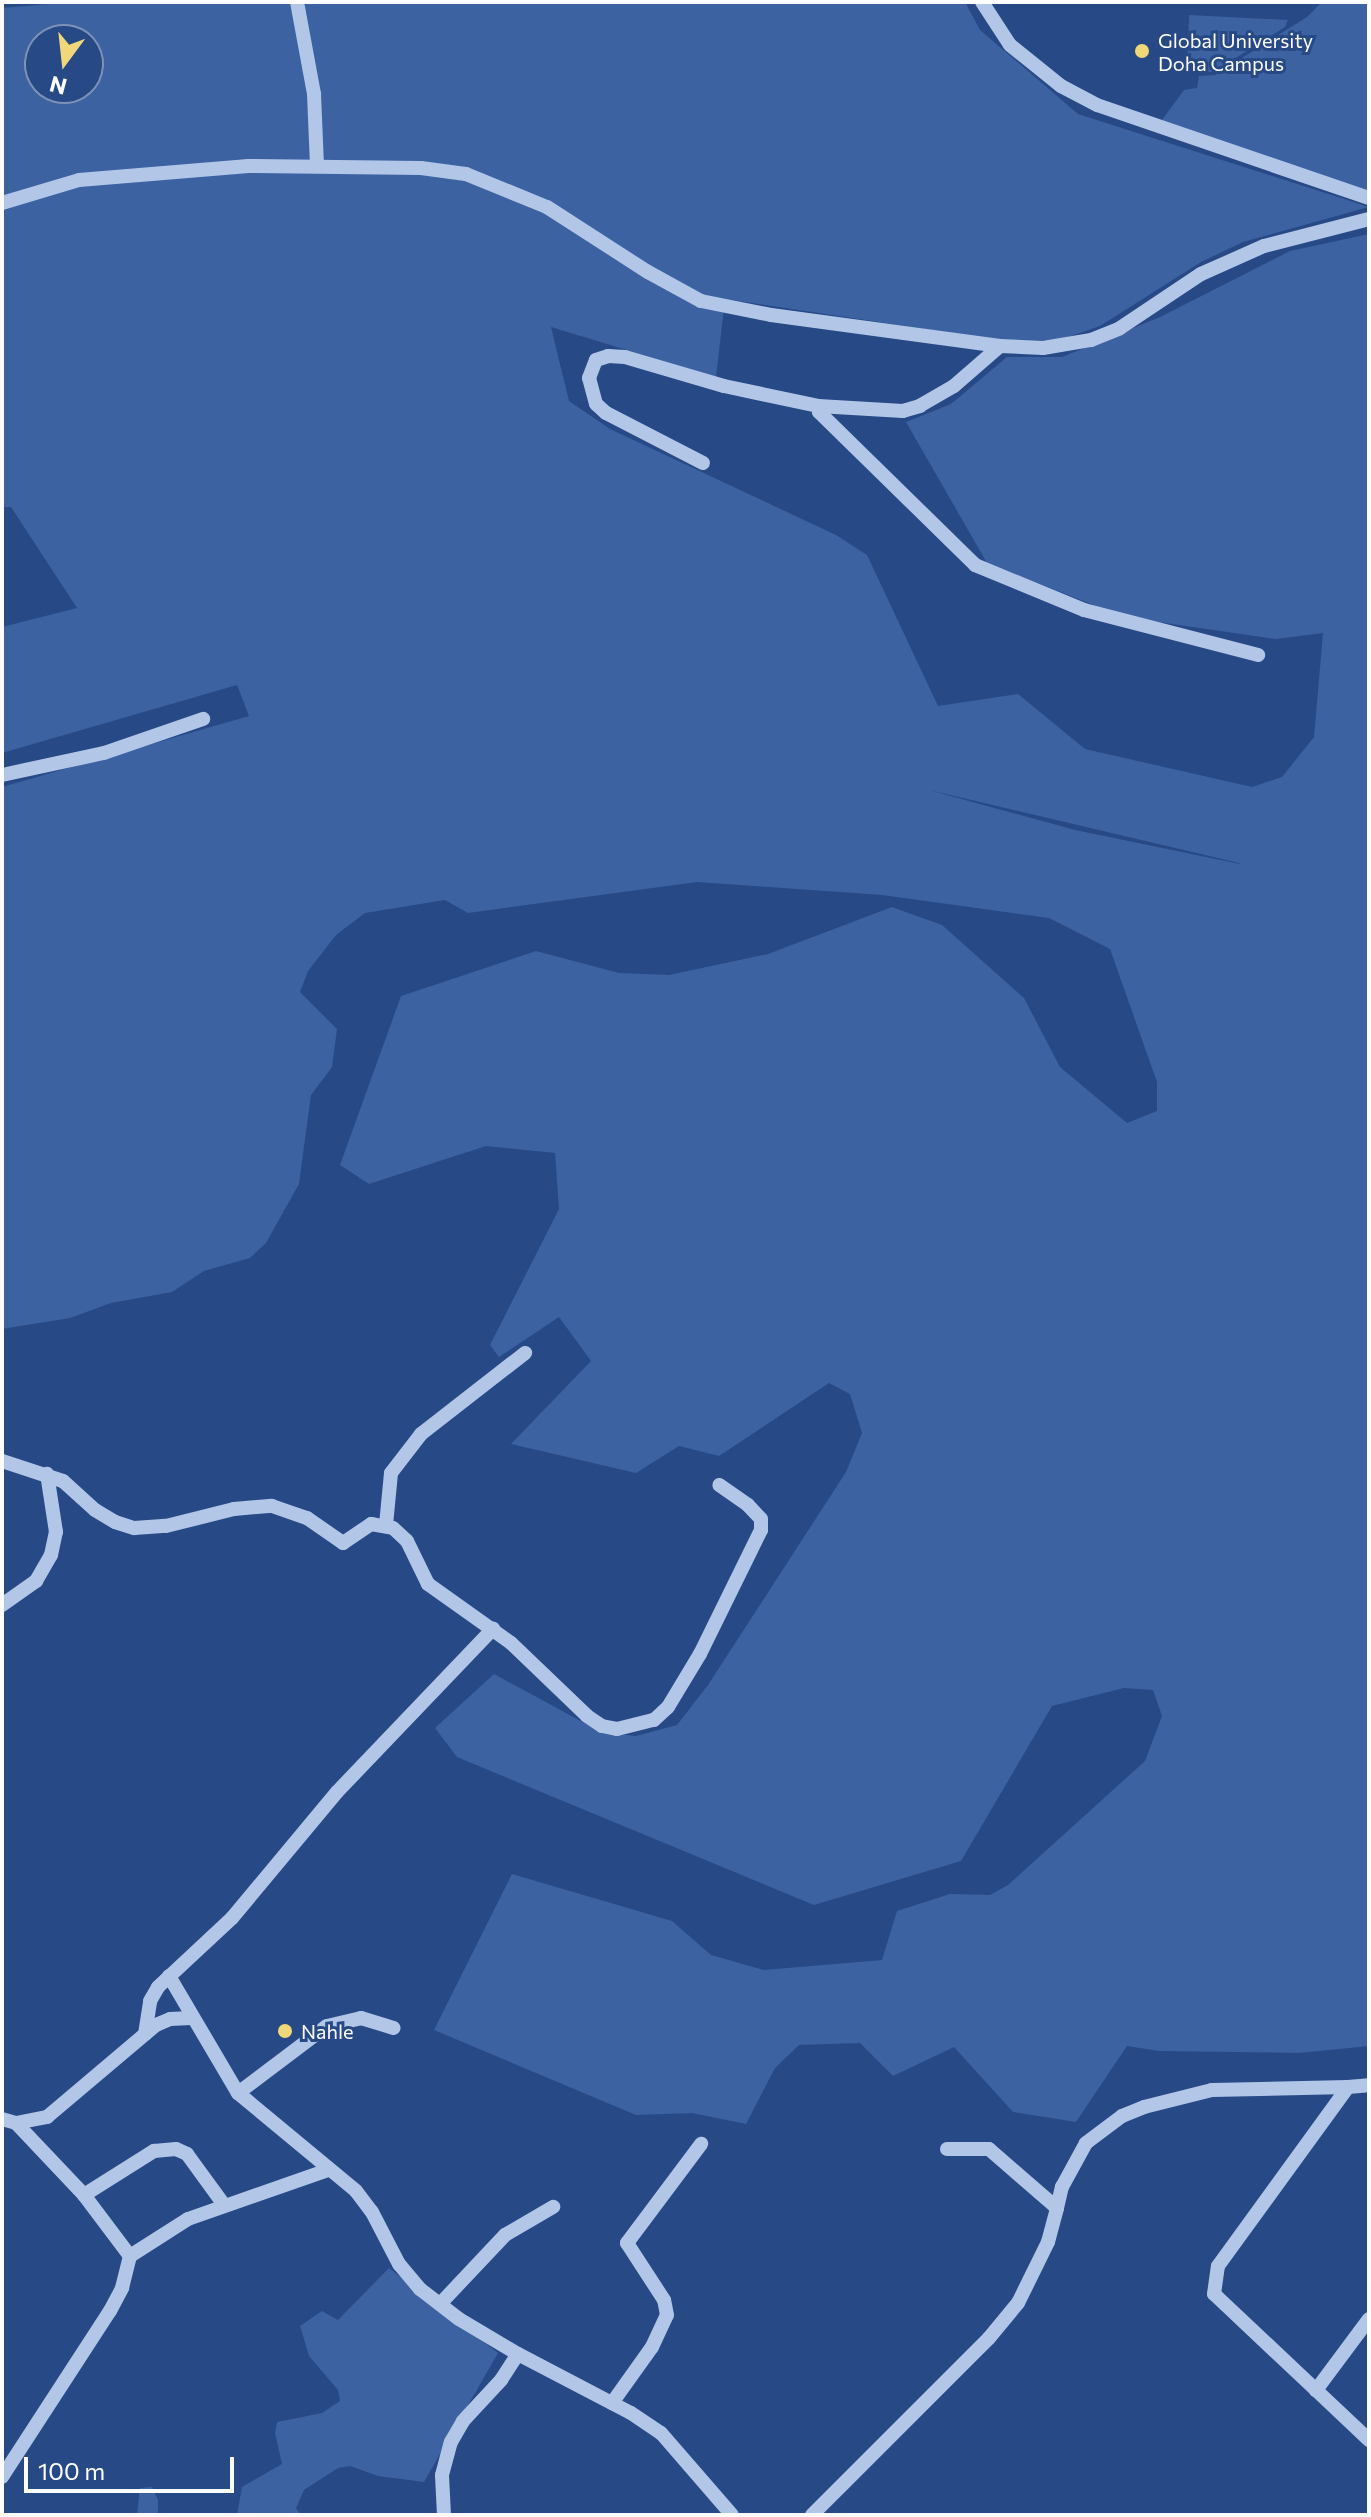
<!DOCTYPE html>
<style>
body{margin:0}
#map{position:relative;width:1371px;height:2517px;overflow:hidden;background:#274986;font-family:Commissioner,sans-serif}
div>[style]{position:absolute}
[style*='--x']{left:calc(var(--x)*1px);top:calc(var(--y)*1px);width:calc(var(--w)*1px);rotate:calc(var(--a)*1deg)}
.green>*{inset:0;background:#3c62a2}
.minor>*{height:14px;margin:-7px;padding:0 7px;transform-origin:7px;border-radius:7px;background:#b2c6e8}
.dots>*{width:22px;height:22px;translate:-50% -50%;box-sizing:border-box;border:4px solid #274986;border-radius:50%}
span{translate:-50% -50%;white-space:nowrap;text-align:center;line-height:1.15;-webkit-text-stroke:6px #274986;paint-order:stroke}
.poi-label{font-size:20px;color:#fff}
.left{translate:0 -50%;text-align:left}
.frame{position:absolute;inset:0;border:4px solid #fff;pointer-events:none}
.north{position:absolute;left:24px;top:24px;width:80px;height:80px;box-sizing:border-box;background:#274986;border:2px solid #7d92b6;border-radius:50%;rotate:195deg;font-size:22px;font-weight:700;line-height:32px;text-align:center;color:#fff}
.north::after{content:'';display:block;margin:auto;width:28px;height:36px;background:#f0d778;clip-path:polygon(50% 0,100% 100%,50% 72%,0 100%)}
.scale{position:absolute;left:24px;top:2457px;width:210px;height:36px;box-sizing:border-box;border:4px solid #fff;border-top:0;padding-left:10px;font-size:24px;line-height:28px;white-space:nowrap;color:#fff;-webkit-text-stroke:6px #274986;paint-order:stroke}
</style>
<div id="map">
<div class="green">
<i style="clip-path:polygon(evenodd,71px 2px,965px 2px,980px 30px,1078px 114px,1369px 207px,1243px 242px,1201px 262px,1100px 326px,1062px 339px,1024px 342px,993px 339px,725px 299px,716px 377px,551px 327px,569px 401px,610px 429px,836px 535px,867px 555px,938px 706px,1018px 694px,1085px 749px,1252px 787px,1282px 777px,1314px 737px,1323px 633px,1276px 639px,1124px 617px,987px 563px,906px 422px,951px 404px,1007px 357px,1062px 357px,1160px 317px,1290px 251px,1369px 234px,1369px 2046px,1299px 2053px,1159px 2051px,1127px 2046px,1076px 2122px,1013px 2112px,954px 2047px,893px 2076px,860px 2043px,799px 2045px,775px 2068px,746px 2124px,692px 2113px,636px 2115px,434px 2030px,512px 1874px,672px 1921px,711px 1955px,764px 1970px,882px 1960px,897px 1911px,950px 1894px,990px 1895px,1008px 1885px,1145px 1761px,1162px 1716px,1153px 1690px,1124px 1688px,1052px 1706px,961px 1861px,814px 1905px,457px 1757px,435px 1728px,494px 1674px,601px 1732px,636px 1736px,677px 1725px,708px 1685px,846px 1472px,862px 1433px,850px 1394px,829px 1383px,719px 1456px,679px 1446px,636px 1473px,511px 1444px,591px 1361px,559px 1317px,499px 1357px,490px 1345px,559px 1209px,555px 1153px,486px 1146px,369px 1184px,340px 1165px,401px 996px,536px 951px,619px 973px,669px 975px,768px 954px,892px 907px,942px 925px,1024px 998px,1060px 1067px,1127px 1123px,1157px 1111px,1157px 1082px,1110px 949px,1049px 918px,882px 895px,697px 882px,468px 913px,445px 900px,365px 913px,336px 935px,308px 971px,300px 992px,337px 1029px,332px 1067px,311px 1095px,299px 1184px,266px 1243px,250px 1258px,204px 1271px,172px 1292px,111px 1303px,70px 1318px,2px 1329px,2px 787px,249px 716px,237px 685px,2px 753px,2px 627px,77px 608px,11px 507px,2px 507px,2px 8px,71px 2px,40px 40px,88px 40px,88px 88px,40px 88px,40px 40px,71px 2px,929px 790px,1239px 863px,1240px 864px,1075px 830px,929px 790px)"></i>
<i style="clip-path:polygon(1322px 2px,1369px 2px,1369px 192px,1162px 120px,1184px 90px,1197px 88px,1199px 76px,1215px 75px,1307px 17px)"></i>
<i style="clip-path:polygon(1189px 15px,1288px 20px,1285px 27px,1213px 72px,1187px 72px)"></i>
<i style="clip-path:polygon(389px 2268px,498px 2353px,424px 2482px,378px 2476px,350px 2466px,338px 2468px,304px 2490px,296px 2508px,301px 2515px,237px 2515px,242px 2487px,282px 2464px,275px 2433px,277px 2422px,322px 2413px,340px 2401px,338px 2390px,309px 2356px,300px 2326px,322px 2311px,338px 2320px)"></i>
<i style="clip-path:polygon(152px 2487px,158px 2500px,158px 2515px,137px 2515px,140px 2488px)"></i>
</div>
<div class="minor">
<i style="--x:297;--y:2;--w:94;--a:79.5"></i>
<i style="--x:314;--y:94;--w:72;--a:87.6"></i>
<i style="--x:982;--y:2;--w:51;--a:56.9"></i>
<i style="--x:1010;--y:45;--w:65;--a:38.8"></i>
<i style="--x:1061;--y:86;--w:41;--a:27.8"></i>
<i style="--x:1097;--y:105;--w:287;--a:18.9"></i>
<i style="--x:2;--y:203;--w:80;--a:-16.6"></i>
<i style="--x:79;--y:180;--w:170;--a:-4.7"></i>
<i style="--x:248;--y:166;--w:173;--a:0.7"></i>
<i style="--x:421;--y:168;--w:45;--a:7.6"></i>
<i style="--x:466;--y:174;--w:87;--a:22.2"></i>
<i style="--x:547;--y:207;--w:120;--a:32.8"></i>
<i style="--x:648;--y:272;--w:60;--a:28.7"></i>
<i style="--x:701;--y:301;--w:71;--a:11.3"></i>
<i style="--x:771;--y:315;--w:231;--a:7.7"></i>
<i style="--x:1000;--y:346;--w:43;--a:2.7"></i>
<i style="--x:1043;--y:348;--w:49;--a:-9.5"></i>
<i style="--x:1091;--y:340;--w:31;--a:-22"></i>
<i style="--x:1120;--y:328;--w:97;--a:-33.7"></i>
<i style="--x:1201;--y:274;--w:69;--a:-24"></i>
<i style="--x:1264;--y:246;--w:108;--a:-14.4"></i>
<i style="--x:1000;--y:346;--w:61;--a:139"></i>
<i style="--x:954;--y:386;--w:39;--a:150"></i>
<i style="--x:920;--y:406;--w:18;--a:164"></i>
<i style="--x:903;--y:411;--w:85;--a:-176.6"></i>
<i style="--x:818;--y:406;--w:6;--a:81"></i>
<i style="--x:819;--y:412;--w:219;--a:44.4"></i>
<i style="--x:975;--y:565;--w:118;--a:22.4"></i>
<i style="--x:1084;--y:610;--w:180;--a:14.5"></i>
<i style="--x:703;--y:463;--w:109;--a:-152.7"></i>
<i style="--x:606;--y:413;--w:13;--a:-138"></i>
<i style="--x:596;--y:404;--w:27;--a:-105"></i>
<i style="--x:589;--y:378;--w:19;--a:-69"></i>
<i style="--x:596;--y:360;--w:13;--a:-18"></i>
<i style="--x:608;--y:356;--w:17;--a:3"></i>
<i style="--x:625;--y:357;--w:103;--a:16.3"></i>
<i style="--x:724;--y:386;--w:96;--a:12"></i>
<i style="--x:2;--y:775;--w:104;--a:-12.2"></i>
<i style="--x:104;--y:753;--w:105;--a:-19"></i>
<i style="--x:2;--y:1461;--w:64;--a:18.2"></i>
<i style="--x:63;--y:1481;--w:43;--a:42.2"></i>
<i style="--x:95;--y:1510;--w:23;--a:31"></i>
<i style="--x:115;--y:1522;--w:20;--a:18"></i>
<i style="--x:134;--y:1528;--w:32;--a:-4"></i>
<i style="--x:166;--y:1526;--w:70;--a:-14"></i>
<i style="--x:234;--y:1509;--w:38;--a:-5"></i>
<i style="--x:272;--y:1506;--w:37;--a:19"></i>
<i style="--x:307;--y:1518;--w:44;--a:34.8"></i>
<i style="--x:343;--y:1543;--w:34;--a:-34"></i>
<i style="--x:371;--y:1524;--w:22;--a:10"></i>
<i style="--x:393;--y:1528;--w:19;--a:43"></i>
<i style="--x:407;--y:1541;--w:48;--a:64"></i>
<i style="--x:428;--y:1584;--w:102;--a:35.4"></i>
<i style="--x:511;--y:1643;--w:105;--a:43.8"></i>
<i style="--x:587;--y:1716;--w:18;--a:34"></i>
<i style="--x:602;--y:1726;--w:15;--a:11"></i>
<i style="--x:617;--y:1729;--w:38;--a:-14"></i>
<i style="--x:654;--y:1720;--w:19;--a:-43"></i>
<i style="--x:668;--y:1707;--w:62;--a:-58.9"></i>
<i style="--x:700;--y:1654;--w:138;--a:-63.8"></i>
<i style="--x:761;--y:1530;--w:11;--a:-90"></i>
<i style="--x:761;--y:1519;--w:19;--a:-133"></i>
<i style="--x:748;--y:1505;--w:35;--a:-145"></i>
<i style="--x:386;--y:1525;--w:52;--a:-84.5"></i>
<i style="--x:391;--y:1473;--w:49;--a:-52.4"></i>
<i style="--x:421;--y:1434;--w:132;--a:-37.9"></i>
<i style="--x:2;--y:1605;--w:42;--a:-35.2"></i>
<i style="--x:36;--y:1581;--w:30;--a:-60"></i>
<i style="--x:51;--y:1555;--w:24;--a:-78"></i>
<i style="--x:56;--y:1532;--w:59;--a:-98.8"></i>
<i style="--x:169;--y:1976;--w:136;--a:59.5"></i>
<i style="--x:238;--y:2093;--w:153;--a:39.7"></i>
<i style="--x:356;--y:2191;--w:26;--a:53"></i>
<i style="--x:372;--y:2212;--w:59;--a:62.6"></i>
<i style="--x:399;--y:2264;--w:33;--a:50"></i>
<i style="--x:420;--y:2289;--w:49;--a:37.6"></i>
<i style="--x:459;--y:2319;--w:69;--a:30.7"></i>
<i style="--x:518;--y:2354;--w:127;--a:27.6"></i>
<i style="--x:631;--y:2413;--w:36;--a:34"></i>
<i style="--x:661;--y:2433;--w:108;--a:49.1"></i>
<i style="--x:145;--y:2034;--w:33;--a:-81"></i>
<i style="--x:150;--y:2001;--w:16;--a:-60"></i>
<i style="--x:158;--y:1987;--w:101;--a:-43"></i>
<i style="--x:232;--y:1918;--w:164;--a:-50.2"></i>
<i style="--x:337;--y:1792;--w:226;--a:-46.3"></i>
<i style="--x:238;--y:2093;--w:111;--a:-37"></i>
<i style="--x:327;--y:2026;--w:35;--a:-13"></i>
<i style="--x:361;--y:2018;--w:34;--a:17"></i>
<i style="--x:2;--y:2119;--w:15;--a:16"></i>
<i style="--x:16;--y:2123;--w:32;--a:-11"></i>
<i style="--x:47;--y:2117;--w:143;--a:-40.2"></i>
<i style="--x:156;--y:2025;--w:15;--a:-23"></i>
<i style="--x:170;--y:2019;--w:21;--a:-3"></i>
<i style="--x:16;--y:2123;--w:99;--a:46.6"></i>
<i style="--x:84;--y:2195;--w:76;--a:53"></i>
<i style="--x:84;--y:2195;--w:83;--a:-32.2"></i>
<i style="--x:154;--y:2151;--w:22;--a:-5"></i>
<i style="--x:176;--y:2149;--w:12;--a:24"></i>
<i style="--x:187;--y:2154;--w:63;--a:54"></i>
<i style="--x:1057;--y:2208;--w:22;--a:-77"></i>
<i style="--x:1062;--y:2187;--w:50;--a:-61.4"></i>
<i style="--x:1086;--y:2143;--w:45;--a:-36.9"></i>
<i style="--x:1122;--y:2116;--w:24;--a:-22"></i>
<i style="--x:1144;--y:2107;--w:70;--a:-14"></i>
<i style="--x:1212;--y:2090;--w:136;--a:-1.3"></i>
<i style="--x:440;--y:2304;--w:95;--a:-46.7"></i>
<i style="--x:505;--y:2235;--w:56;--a:-30.3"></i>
<i style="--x:1369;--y:2319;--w:89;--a:126.7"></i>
<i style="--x:1316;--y:2390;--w:73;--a:43.3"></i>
<i style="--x:1316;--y:2390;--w:140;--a:-136.7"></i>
<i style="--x:1214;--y:2294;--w:28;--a:-82"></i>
<i style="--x:1218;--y:2266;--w:221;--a:-54"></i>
<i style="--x:1348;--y:2087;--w:21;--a:-5"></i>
<i style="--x:612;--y:2403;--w:69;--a:-54.5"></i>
<i style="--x:652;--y:2347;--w:35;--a:-65"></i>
<i style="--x:667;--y:2315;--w:15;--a:-101"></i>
<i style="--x:664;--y:2300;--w:68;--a:-123"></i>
<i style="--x:627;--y:2243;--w:124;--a:-53.2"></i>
<i style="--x:2;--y:2477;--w:198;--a:-57"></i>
<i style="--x:110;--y:2311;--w:26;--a:-62"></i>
<i style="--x:122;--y:2288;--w:33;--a:-76"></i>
<i style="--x:130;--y:2256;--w:69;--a:-32.5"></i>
<i style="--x:188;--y:2219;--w:148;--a:-19.3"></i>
<i style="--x:444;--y:2515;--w:40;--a:-92.9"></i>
<i style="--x:442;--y:2475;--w:34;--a:-75"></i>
<i style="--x:451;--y:2442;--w:24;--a:-60"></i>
<i style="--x:463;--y:2421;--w:56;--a:-47.2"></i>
<i style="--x:501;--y:2380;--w:31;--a:-57"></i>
<i style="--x:812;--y:2515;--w:250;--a:-45"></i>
<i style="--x:989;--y:2338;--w:45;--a:-50.4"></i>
<i style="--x:1018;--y:2303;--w:68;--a:-63.8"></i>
<i style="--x:1048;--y:2242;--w:35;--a:-75"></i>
<i style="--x:1057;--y:2208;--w:90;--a:-139.1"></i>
<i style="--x:989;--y:2149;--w:42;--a:180"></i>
</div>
<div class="dots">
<i style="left:1142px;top:51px;background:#f0d778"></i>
<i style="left:285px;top:2031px;background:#f0d778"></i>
</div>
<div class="poi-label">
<span class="left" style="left:1158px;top:52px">Global University<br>Doha Campus</span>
<span class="left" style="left:301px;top:2031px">Nahle</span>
</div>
<div class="frame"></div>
<div class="north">N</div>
<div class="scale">100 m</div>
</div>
